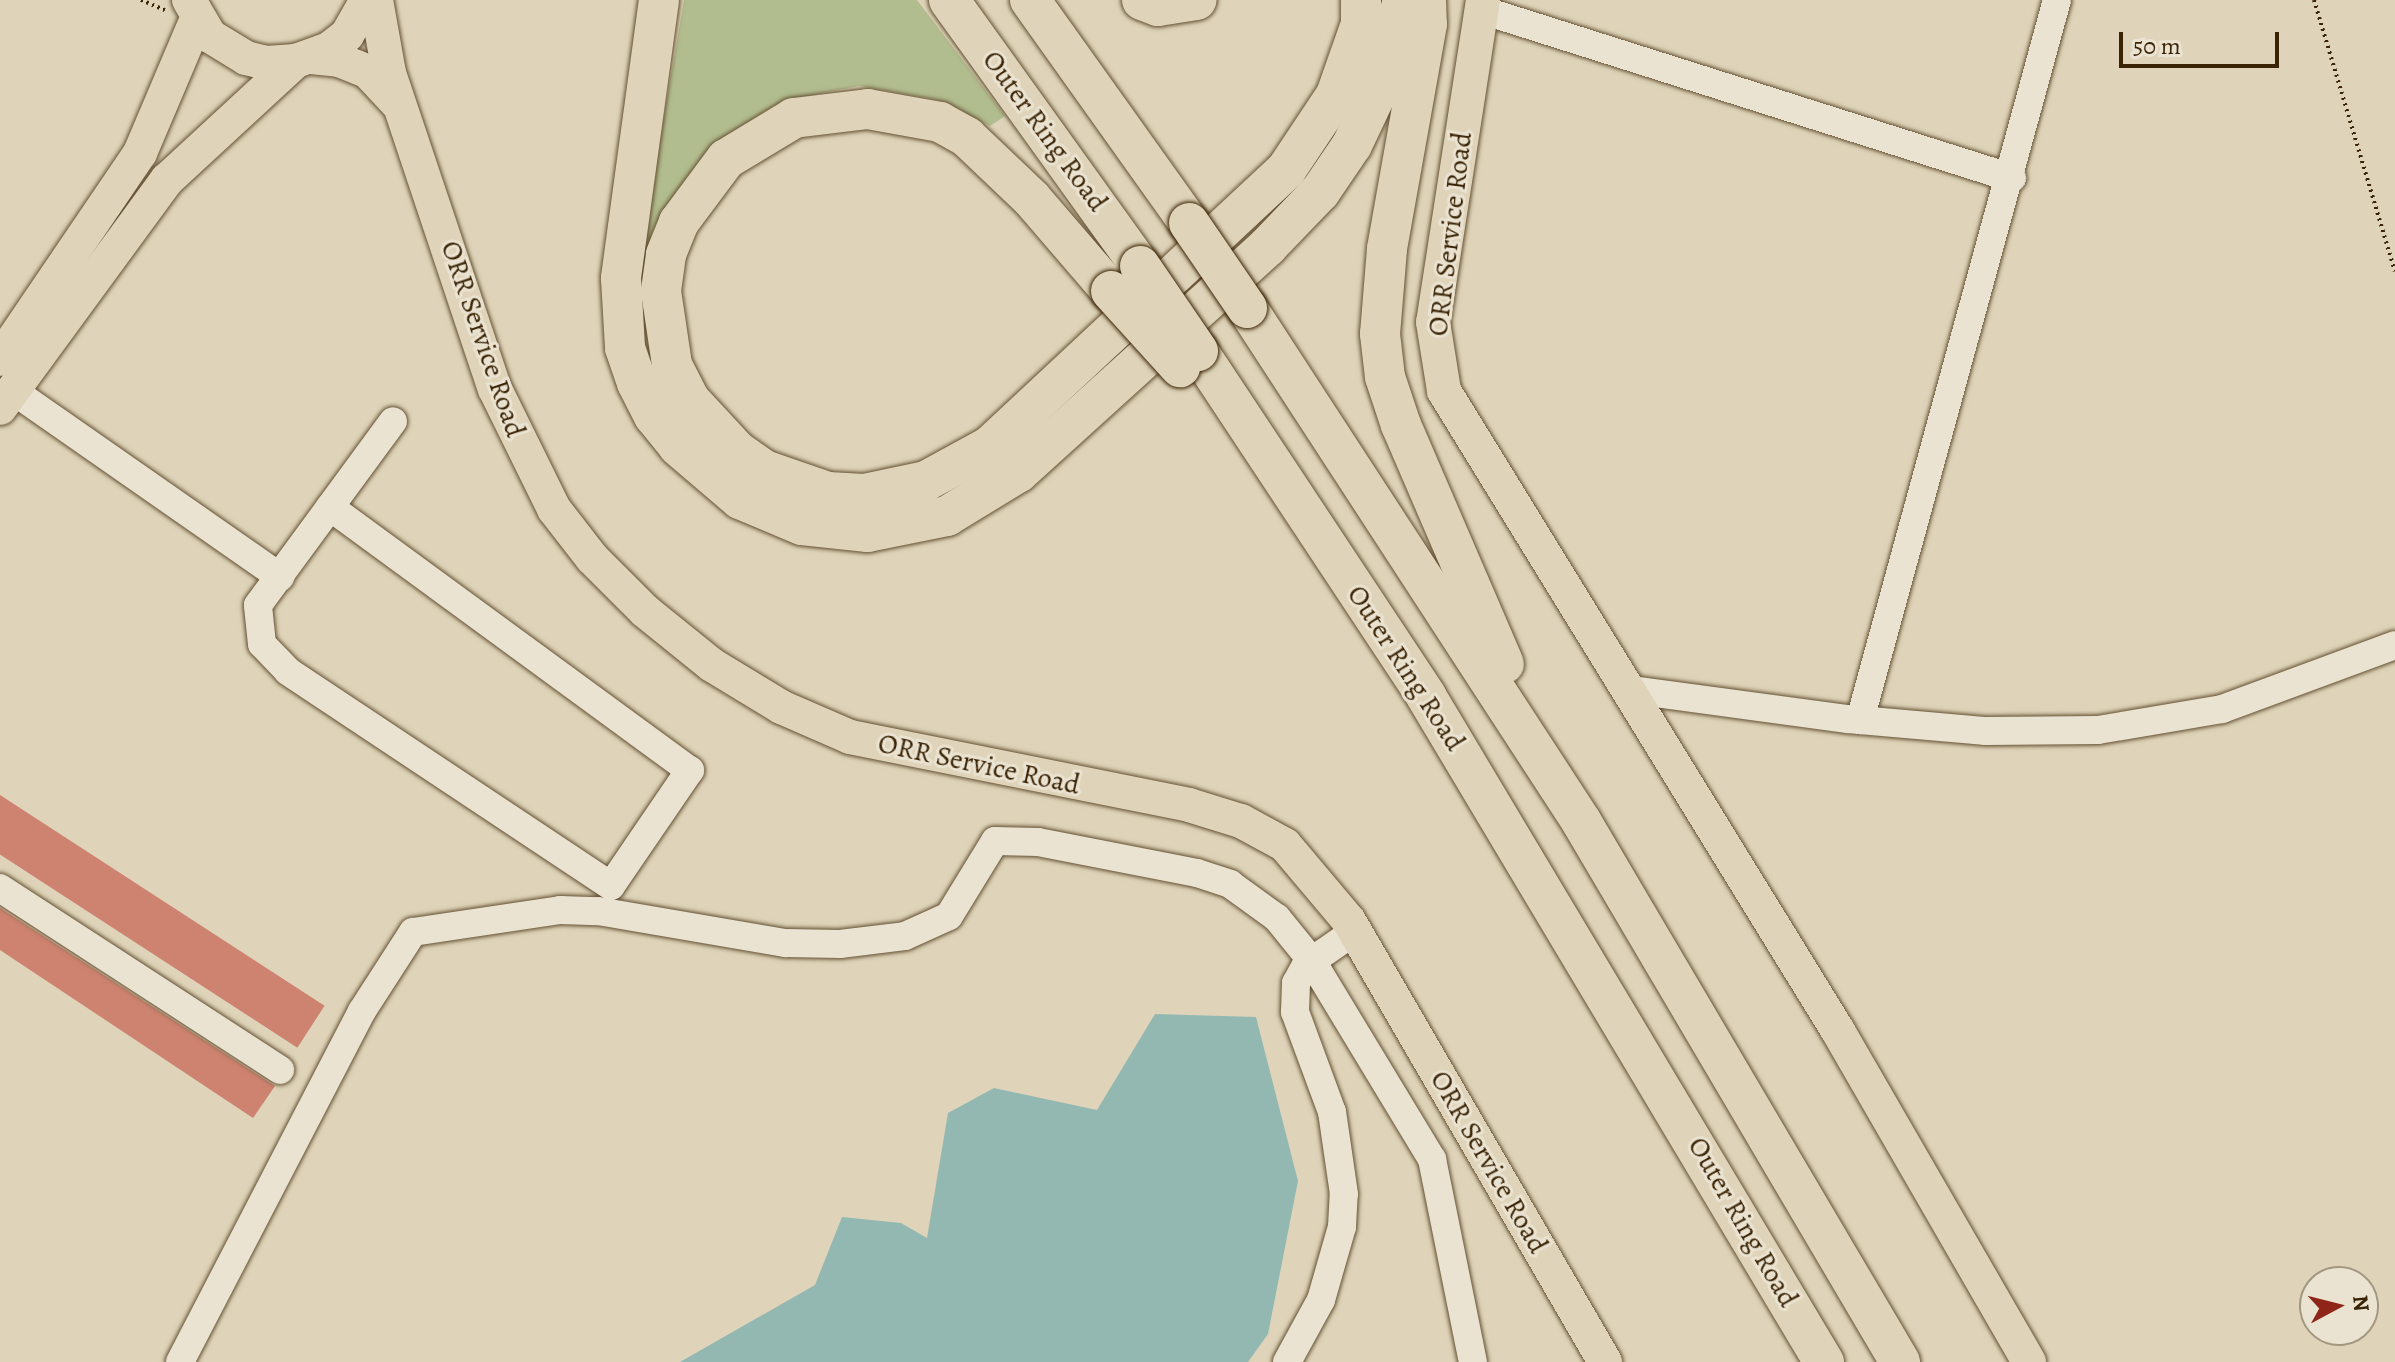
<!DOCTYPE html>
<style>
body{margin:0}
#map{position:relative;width:2395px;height:1362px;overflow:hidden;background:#dfd4b9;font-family:Alegreya,serif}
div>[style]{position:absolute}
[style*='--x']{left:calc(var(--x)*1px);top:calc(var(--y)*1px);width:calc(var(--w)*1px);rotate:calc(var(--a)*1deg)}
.green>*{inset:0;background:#b2bd8f}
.water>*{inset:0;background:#93b8b2}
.building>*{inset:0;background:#cd8370;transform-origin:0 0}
.path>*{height:4px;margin-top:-2px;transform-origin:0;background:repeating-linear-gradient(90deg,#3b2405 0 2px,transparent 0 6px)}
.roads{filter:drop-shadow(0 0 2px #645032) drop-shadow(0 0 2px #645032)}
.minor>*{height:28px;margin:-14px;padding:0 14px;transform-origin:14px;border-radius:14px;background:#eae3d2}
.major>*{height:34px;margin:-17px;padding:0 17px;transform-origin:17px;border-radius:17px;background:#dfd4b9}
.highway>*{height:40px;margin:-20px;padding:0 20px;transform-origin:20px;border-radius:20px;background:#dfd4b9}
.bridges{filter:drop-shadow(0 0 2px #3b2405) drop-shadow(0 0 2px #3b2405)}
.highway-bridge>*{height:40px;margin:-20px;padding:0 20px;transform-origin:20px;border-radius:20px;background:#dfd4b9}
span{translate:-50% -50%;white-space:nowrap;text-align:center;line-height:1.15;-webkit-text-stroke:6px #eae3d2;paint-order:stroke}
.street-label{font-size:28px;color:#3b2405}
.north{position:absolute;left:2299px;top:1266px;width:80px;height:80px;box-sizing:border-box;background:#eae3d2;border:2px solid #a49780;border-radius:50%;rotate:83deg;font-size:22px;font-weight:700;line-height:32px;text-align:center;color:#3b2405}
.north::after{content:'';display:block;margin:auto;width:28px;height:36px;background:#8f2418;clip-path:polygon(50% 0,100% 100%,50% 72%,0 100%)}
.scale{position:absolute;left:2119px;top:32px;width:160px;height:36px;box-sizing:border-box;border:4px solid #3b2405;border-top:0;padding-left:10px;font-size:24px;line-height:28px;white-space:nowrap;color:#3b2405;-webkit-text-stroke:6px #eae3d2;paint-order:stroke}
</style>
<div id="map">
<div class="green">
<i style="clip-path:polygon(684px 0,917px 0,1005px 116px,990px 126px,939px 100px,859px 86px,787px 100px,716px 147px,648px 264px,639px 263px)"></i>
</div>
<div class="water">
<i style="clip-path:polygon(1155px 1014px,1256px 1017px,1298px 1181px,1268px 1334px,1248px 1362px,680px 1362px,815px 1285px,842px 1217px,901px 1223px,927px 1238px,948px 1113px,994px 1088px,1097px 1110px)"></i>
</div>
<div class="building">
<i style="left:0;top:795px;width:387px;height:50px;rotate:33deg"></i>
<i style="clip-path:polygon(0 908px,275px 1086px,253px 1118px,0 950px)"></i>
</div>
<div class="path">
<i style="--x:141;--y:0;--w:26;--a:23"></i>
<i style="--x:2314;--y:0;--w:283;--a:73.4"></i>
</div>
<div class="roads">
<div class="minor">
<i style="--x:1482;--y:10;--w:556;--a:17.59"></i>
<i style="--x:12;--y:390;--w:327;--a:34.9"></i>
<i style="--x:330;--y:507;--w:446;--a:36.2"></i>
<i style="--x:690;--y:770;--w:140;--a:124.3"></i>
<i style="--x:611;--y:886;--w:388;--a:-146.4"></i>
<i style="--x:288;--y:671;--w:37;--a:-134"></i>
<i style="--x:262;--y:644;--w:39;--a:-96"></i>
<i style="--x:258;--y:605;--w:228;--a:-53.7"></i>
<i style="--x:1625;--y:689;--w:225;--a:7.7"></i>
<i style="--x:1848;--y:719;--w:139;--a:5"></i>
<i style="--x:1986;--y:731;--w:112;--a:-0.5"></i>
<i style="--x:2098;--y:730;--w:126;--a:-9.6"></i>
<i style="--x:2222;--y:709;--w:184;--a:-20.3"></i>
<i style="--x:1860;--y:720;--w:746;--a:-74.7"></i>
<i style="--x:0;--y:888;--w:334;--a:33"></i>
<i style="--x:180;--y:1362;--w:395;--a:-62.6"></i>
<i style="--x:362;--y:1011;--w:94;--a:-57.2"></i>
<i style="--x:413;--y:932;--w:149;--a:-8.5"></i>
<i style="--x:560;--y:910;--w:38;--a:2"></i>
<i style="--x:598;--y:911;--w:191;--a:9.7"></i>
<i style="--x:786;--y:943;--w:54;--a:1.1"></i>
<i style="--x:840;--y:944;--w:65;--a:-7"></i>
<i style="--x:905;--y:936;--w:48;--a:-24.4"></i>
<i style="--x:949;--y:916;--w:88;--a:-58.5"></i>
<i style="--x:995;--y:841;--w:43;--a:1.3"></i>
<i style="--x:1038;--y:842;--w:162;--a:11"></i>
<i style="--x:1197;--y:873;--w:35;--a:18"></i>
<i style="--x:1230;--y:884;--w:58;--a:35.9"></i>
<i style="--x:1277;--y:918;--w:55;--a:50.9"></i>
<i style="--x:1312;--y:961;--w:232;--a:58.8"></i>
<i style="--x:1432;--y:1159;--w:207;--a:78.6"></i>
<i style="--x:1287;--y:1362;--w:71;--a:-61.3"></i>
<i style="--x:1321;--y:1300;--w:76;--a:-74"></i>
<i style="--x:1342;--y:1227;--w:33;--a:-87"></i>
<i style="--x:1344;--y:1194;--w:83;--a:-98.3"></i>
<i style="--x:1332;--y:1112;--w:107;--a:-110.3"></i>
<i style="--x:1295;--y:1012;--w:29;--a:-88"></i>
<i style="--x:1296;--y:983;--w:21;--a:-61"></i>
<i style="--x:1306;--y:965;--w:60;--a:-34.8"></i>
</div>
<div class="major">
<i style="--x:189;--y:0;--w:42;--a:59.7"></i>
<i style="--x:210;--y:36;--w:42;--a:31.4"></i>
<i style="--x:246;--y:58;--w:21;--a:14"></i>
<i style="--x:266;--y:63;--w:30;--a:-4"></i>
<i style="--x:296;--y:61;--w:35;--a:-20"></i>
<i style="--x:329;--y:49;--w:23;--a:-38"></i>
<i style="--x:347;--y:35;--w:40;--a:-60.3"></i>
<i style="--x:376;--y:0;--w:74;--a:79.9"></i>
<i style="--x:389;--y:73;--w:333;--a:71.5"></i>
<i style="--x:495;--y:389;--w:134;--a:63.8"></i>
<i style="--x:554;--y:509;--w:62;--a:52.2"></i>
<i style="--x:592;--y:558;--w:75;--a:45"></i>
<i style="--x:645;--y:611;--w:86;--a:38.9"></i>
<i style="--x:712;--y:665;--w:81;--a:31.3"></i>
<i style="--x:781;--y:707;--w:75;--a:23.5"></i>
<i style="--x:850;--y:737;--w:346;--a:11.3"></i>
<i style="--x:1189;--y:805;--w:54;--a:17.1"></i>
<i style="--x:1241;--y:821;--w:50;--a:28.6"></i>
<i style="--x:1285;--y:845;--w:99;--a:49.9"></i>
<i style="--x:1349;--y:921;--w:510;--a:59.86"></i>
<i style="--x:1483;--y:0;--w:326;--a:98.8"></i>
<i style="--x:1433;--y:322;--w:70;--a:80.9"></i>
<i style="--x:1444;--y:391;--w:752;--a:58.38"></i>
<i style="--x:1838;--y:1031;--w:382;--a:60"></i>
<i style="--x:311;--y:57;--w:28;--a:6"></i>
<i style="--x:339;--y:60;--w:31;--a:22"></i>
<i style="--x:368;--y:72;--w:42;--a:46.9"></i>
<i style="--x:0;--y:359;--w:249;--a:-55.8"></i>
<i style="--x:140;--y:153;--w:146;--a:-67"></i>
<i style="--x:0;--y:408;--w:283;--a:-53.8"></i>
<i style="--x:167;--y:180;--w:176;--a:-42.7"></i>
</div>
<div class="highway">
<i style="--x:659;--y:0;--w:281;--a:97.8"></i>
<i style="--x:621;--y:278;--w:70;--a:86.7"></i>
<i style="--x:625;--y:348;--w:37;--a:71"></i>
<i style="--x:637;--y:383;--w:37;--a:63"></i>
<i style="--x:654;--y:416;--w:38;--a:51"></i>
<i style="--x:678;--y:446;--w:82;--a:40.5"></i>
<i style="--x:740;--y:499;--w:67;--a:22.8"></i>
<i style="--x:802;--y:525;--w:66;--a:6.1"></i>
<i style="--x:868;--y:532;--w:81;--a:-11.4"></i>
<i style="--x:947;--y:516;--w:84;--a:-31.4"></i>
<i style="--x:1019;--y:472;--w:335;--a:-42.2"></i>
<i style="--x:1267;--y:247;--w:76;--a:-46.1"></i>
<i style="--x:1320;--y:192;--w:57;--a:-55.8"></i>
<i style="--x:1352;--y:145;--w:61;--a:-64.7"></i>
<i style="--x:1378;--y:90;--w:93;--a:-74.5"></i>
<i style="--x:949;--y:0;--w:327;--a:54.3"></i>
<i style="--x:1030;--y:0;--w:274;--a:54.5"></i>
<i style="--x:1142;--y:0;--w:17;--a:21"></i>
<i style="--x:1158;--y:6;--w:39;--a:-9"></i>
<i style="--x:1426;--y:0;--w:24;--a:88"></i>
<i style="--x:1427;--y:24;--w:229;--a:100.1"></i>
<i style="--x:1387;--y:249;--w:85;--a:94.7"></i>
<i style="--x:1380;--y:334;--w:43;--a:83.4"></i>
<i style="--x:1385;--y:377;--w:51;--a:71.6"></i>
<i style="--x:1401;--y:425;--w:260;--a:66.7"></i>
<i style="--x:1111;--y:291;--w:121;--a:-130.7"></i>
<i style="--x:1032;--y:199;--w:90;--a:-136.4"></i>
<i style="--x:967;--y:137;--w:31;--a:-151"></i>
<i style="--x:940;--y:122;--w:73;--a:-169.8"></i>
<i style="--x:868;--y:109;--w:75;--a:173.1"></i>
<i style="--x:794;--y:118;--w:79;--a:148.9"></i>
<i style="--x:726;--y:159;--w:79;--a:126.7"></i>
<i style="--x:679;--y:222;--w:35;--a:112"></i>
<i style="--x:666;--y:255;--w:36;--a:98"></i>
<i style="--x:661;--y:291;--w:75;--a:81.5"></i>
<i style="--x:672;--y:365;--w:38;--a:63"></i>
<i style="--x:689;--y:399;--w:71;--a:47.3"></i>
<i style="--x:737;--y:451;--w:33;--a:35"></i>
<i style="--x:764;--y:470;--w:68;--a:19"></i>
<i style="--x:828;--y:492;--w:36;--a:3"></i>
<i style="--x:864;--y:494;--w:63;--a:-11.8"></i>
<i style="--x:926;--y:481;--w:73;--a:-28.7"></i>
<i style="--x:990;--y:446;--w:405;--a:-43"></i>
<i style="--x:1286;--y:170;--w:90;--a:-56.3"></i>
<i style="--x:1336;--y:95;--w:75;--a:-70.6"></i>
<i style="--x:1361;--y:24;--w:24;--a:-90"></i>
<i style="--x:1247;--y:308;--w:612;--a:56.93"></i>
<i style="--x:1581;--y:821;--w:628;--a:59.47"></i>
<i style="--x:1198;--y:351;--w:414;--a:56.5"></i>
<i style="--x:1426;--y:696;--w:776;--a:59.14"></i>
</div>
</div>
<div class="bridges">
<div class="highway-bridge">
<i style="--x:1189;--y:223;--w:103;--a:55.7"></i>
<i style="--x:1140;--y:266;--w:103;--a:55.7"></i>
<i style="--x:1111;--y:291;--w:103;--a:47.8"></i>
</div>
</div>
<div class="street-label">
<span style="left:1045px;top:131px;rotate:54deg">Outer Ring Road</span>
<span style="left:1450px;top:234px;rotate:-83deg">ORR Service Road</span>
<span style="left:483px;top:339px;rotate:71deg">ORR Service Road</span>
<span style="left:1406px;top:668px;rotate:57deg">Outer Ring Road</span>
<span style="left:979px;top:764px;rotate:12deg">ORR Service Road</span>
<span style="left:1489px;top:1162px;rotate:60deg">ORR Service Road</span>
<span style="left:1743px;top:1222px;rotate:60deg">Outer Ring Road</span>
</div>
<div class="north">N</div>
<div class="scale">50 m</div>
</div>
